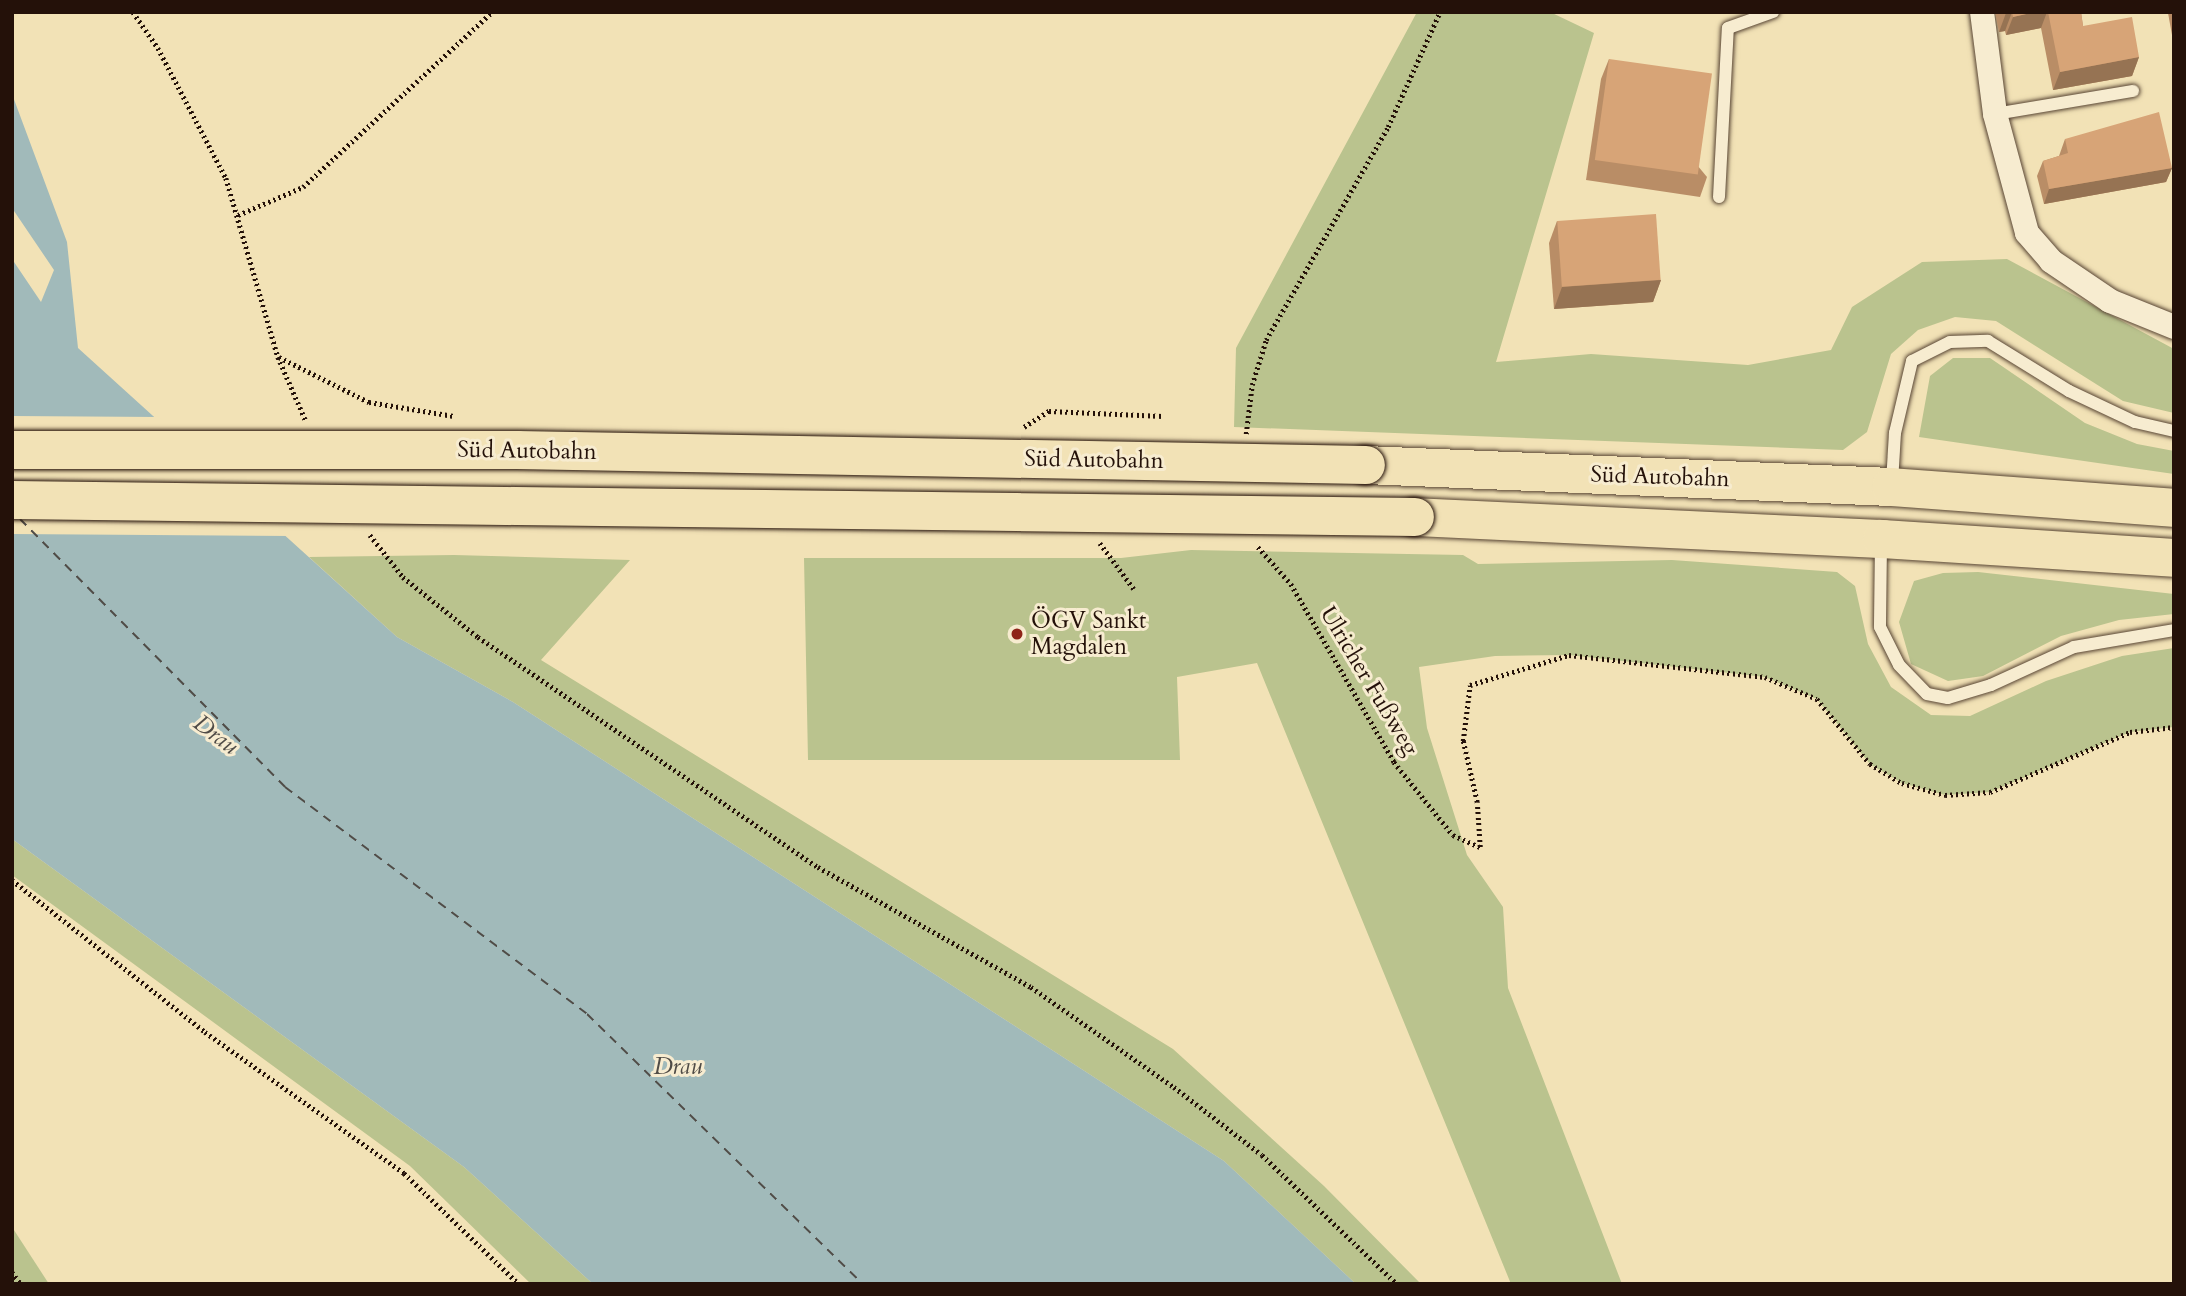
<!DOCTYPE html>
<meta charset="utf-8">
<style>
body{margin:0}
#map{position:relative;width:2186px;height:1296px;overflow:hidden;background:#f2e2b6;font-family:Cardo,serif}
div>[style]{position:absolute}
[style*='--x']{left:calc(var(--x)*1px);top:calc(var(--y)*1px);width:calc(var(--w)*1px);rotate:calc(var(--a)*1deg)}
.green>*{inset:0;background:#bac38e}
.water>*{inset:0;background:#a1baba}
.pier>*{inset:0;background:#f2e2b6}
.ferry>*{height:2px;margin-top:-1px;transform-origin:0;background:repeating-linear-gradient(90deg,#504c47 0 9px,transparent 0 16px)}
.path>*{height:4.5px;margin-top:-2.25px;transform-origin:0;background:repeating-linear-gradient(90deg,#241109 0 2px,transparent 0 5.5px)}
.roads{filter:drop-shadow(0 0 2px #584534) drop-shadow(0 0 2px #584534)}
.service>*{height:12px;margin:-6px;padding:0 6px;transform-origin:6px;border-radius:6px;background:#f7ecd0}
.minor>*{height:24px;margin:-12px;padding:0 12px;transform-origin:12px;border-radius:12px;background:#f7ecd0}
.motorway>*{height:38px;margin:-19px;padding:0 19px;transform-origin:19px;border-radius:19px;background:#f2e2b6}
.bridges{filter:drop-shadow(0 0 2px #241109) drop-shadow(0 0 2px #241109)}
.motorway-bridge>*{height:38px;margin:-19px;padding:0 19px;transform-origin:19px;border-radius:19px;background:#f2e2b6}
.wall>*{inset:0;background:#b98d66}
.shaded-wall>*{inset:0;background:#967353}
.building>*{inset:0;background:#d7a477;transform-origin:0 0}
.dots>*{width:19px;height:19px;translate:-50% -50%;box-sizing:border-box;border:4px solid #f7ecd0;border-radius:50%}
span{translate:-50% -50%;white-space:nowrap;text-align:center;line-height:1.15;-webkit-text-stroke:6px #f7ecd0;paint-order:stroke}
.street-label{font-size:23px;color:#241109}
.poi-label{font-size:23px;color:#241109}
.left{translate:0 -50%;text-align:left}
.water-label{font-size:24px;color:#504c47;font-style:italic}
.frame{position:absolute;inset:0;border:14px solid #241109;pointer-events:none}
</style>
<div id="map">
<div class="green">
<i style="clip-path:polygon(1417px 12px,1550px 12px,1594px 33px,1496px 362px,1591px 354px,1748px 365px,1831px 350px,1852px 307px,1922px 262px,2007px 259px,2174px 349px,2174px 413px,2123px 401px,1996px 321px,1955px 317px,1918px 330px,1891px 354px,1867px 432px,1843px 450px,1234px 427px,1236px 348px)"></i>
<i style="clip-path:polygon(1953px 358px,1990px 358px,2085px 423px,2137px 444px,2174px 451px,2174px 474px,1919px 437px,1930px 376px)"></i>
<i style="clip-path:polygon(1191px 550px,1463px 555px,1478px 564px,1672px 560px,1837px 572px,1855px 586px,1868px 644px,1891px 687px,1931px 715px,1970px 716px,2046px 681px,2122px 656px,2174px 648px,2174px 727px,2130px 732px,1990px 792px,1945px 795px,1902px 783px,1870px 764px,1817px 699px,1765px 677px,1569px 655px,1495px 656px,1419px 667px,1427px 728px,1467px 855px,1503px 907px,1508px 988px,1622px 1284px,1511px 1284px,1257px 663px,1177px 677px,1180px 760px,808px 760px,804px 558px,1121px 558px)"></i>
<i style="clip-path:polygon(454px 555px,630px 560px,541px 660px,1173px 1049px,1324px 1186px,1421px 1284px,1356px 1284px,1224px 1161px,513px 702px,397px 637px,309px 557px)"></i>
<i style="clip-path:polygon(1978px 572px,2174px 594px,2174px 614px,2119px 620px,2061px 636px,1983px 676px,1948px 681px,1911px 664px,1899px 622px,1914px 581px,1943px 573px)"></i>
<i style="clip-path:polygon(12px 839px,464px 1167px,593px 1284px,531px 1284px,410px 1166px,12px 875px)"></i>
<i style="clip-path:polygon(12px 1227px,49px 1284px,12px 1284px)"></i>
</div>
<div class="water">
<i style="clip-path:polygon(12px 94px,67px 242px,78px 348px,397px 637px,513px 702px,1224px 1161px,1356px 1284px,593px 1284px,464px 1167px,12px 839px,12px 259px,41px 302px,54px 270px,12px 208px)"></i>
</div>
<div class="pier">
<i style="clip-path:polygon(12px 416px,159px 417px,291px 536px,12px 534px)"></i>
</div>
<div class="ferry">
<i style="--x:20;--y:519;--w:377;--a:45.3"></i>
<i style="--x:285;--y:787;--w:378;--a:36.9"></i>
<i style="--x:587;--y:1014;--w:386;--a:44.4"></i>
</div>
<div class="path">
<i style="--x:133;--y:12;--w:44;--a:55.2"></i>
<i style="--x:158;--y:48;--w:147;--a:62.4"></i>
<i style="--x:226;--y:178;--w:186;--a:73.8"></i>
<i style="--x:278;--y:357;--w:70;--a:66.4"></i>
<i style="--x:238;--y:215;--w:71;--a:-23.3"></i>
<i style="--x:303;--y:187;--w:258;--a:-42.8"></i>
<i style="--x:279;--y:357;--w:101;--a:26.6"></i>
<i style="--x:369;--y:402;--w:86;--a:9.4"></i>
<i style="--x:1024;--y:427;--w:30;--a:-33"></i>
<i style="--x:1049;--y:411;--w:114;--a:2.5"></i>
<i style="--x:1246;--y:434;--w:49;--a:-83"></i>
<i style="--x:1252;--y:385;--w:47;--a:-72.7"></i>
<i style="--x:1266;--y:340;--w:245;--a:-60.2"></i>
<i style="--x:1388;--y:127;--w:126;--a:-65.7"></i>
<i style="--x:370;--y:535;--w:53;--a:51.8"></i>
<i style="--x:403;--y:577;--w:96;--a:38.7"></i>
<i style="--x:478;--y:637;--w:410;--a:34.1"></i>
<i style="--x:818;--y:867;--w:244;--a:29.4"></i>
<i style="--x:1031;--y:987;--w:174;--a:35"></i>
<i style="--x:1174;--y:1087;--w:111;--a:37.7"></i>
<i style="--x:1262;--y:1155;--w:187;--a:43.7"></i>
<i style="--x:1100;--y:543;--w:57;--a:53.5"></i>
<i style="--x:1258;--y:547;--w:50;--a:48.3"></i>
<i style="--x:1291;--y:584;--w:206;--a:59.9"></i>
<i style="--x:1394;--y:762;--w:94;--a:51.1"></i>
<i style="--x:1453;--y:835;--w:30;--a:24"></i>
<i style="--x:1480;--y:847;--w:45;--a:-93.8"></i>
<i style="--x:1477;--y:802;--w:63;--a:-102.9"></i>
<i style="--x:1463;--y:741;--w:56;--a:-82.9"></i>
<i style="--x:1470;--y:685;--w:103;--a:-16.9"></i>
<i style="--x:1569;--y:655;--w:197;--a:6.4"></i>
<i style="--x:1765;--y:677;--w:56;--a:22.9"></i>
<i style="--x:1817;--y:699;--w:84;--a:50.8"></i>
<i style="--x:1870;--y:764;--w:37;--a:31"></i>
<i style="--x:1902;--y:783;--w:45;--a:15.6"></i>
<i style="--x:1945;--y:795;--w:45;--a:-3.8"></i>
<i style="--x:1990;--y:792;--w:152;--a:-23.2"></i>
<i style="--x:2130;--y:732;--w:44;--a:-6.5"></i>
<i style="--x:12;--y:880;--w:246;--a:38.2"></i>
<i style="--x:205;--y:1032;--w:244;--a:35.3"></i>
<i style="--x:404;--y:1173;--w:160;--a:44"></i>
<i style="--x:12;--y:1272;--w:15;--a:53"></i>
</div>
<div class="roads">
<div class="service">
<i style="--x:1995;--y:114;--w:140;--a:-9.5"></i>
<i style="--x:1719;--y:197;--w:169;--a:-87"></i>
<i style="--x:1728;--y:28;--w:48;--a:-19.6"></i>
<i style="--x:1892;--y:483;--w:50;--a:-86.6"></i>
<i style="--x:1895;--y:433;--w:74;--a:-76.7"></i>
<i style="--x:1912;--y:361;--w:42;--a:-26.6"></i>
<i style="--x:1950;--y:342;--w:38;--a:-2"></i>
<i style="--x:1988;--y:341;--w:95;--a:31.7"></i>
<i style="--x:2069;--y:391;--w:73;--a:25.2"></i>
<i style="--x:2135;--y:422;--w:40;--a:13"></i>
<i style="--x:1881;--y:542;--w:85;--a:90.7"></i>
<i style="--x:1880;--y:627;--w:42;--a:63.4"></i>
<i style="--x:1899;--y:665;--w:40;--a:46"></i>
<i style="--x:1927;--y:694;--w:21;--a:11"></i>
<i style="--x:1948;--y:698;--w:45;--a:-16.8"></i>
<i style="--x:1991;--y:685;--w:91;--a:-24.6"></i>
<i style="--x:2074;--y:647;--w:101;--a:-9.6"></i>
</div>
<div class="minor">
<i style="--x:1982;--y:12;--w:103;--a:82.7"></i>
<i style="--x:1995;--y:114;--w:123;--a:74.9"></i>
<i style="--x:2027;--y:233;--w:37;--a:49"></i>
<i style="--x:2051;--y:261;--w:71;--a:34.1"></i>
<i style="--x:2110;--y:301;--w:69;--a:22.1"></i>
</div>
<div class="motorway">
<i style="--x:1366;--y:465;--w:525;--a:2.4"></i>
<i style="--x:1891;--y:487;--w:284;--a:4.2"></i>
<i style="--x:1415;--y:517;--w:468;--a:2.7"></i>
<i style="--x:1882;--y:539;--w:293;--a:3.7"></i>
</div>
</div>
<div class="bridges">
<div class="motorway-bridge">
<i style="--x:12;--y:450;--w:505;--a:0"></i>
<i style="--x:517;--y:450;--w:849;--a:1.01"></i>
<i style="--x:12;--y:500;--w:1403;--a:0.69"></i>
</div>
</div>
<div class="wall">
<i style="clip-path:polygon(1995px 12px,2081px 12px,2083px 26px,2139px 57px,2132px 76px,2053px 90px,2041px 28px,2006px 35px,2005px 31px,1999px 32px)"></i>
<i style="clip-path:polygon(2168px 12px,2174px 12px,2174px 46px,2168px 13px)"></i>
<i style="clip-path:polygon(1609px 59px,1707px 177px,1700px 197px,1586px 180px,1601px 79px)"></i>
<i style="clip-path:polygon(2065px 139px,2172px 168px,2166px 182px,2044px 204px,2037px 176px,2043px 161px,2059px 156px)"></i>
<i style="clip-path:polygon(1557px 221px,1661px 280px,1653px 302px,1554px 309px,1549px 243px)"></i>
</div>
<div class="shaded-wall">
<i style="clip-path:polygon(2012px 12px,2005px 31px,1999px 32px,2006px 13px)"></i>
<i style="clip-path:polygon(2035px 12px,2047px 12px,2041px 28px,2006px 35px,2013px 17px)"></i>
<i style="clip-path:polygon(2139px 57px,2132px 76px,2053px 90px,2060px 72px)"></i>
<i style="clip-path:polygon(2172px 168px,2166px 182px,2044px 204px,2049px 189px)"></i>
<i style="clip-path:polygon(1661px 280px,1653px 302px,1554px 309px,1562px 287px)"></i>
</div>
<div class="building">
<i style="clip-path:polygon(2012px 12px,2035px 12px,2013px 17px)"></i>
<i style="clip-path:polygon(2048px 12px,2081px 12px,2083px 26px,2132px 17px,2139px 57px,2060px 72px)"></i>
<i style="left:1609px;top:59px;width:104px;height:102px;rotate:8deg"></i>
<i style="clip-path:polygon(2159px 112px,2172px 168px,2049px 189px,2043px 161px,2068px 153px,2065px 139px)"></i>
<i style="left:1656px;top:214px;width:66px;height:99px;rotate:86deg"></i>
</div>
<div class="dots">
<i style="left:1017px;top:634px;background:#8f2418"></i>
</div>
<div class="street-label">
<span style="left:527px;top:451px;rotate:1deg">Süd Autobahn</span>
<span style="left:1094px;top:460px;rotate:1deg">Süd Autobahn</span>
<span style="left:1660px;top:477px;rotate:2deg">Süd Autobahn</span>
<span style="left:1369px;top:681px;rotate:59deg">Ulricher Fußweg</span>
</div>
<div class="poi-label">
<span class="left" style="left:1031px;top:634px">ÖGV Sankt<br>Magdalen</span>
</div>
<div class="water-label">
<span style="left:216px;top:735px;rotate:37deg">Drau</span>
<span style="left:678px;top:1067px">Drau</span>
</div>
<div class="frame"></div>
</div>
